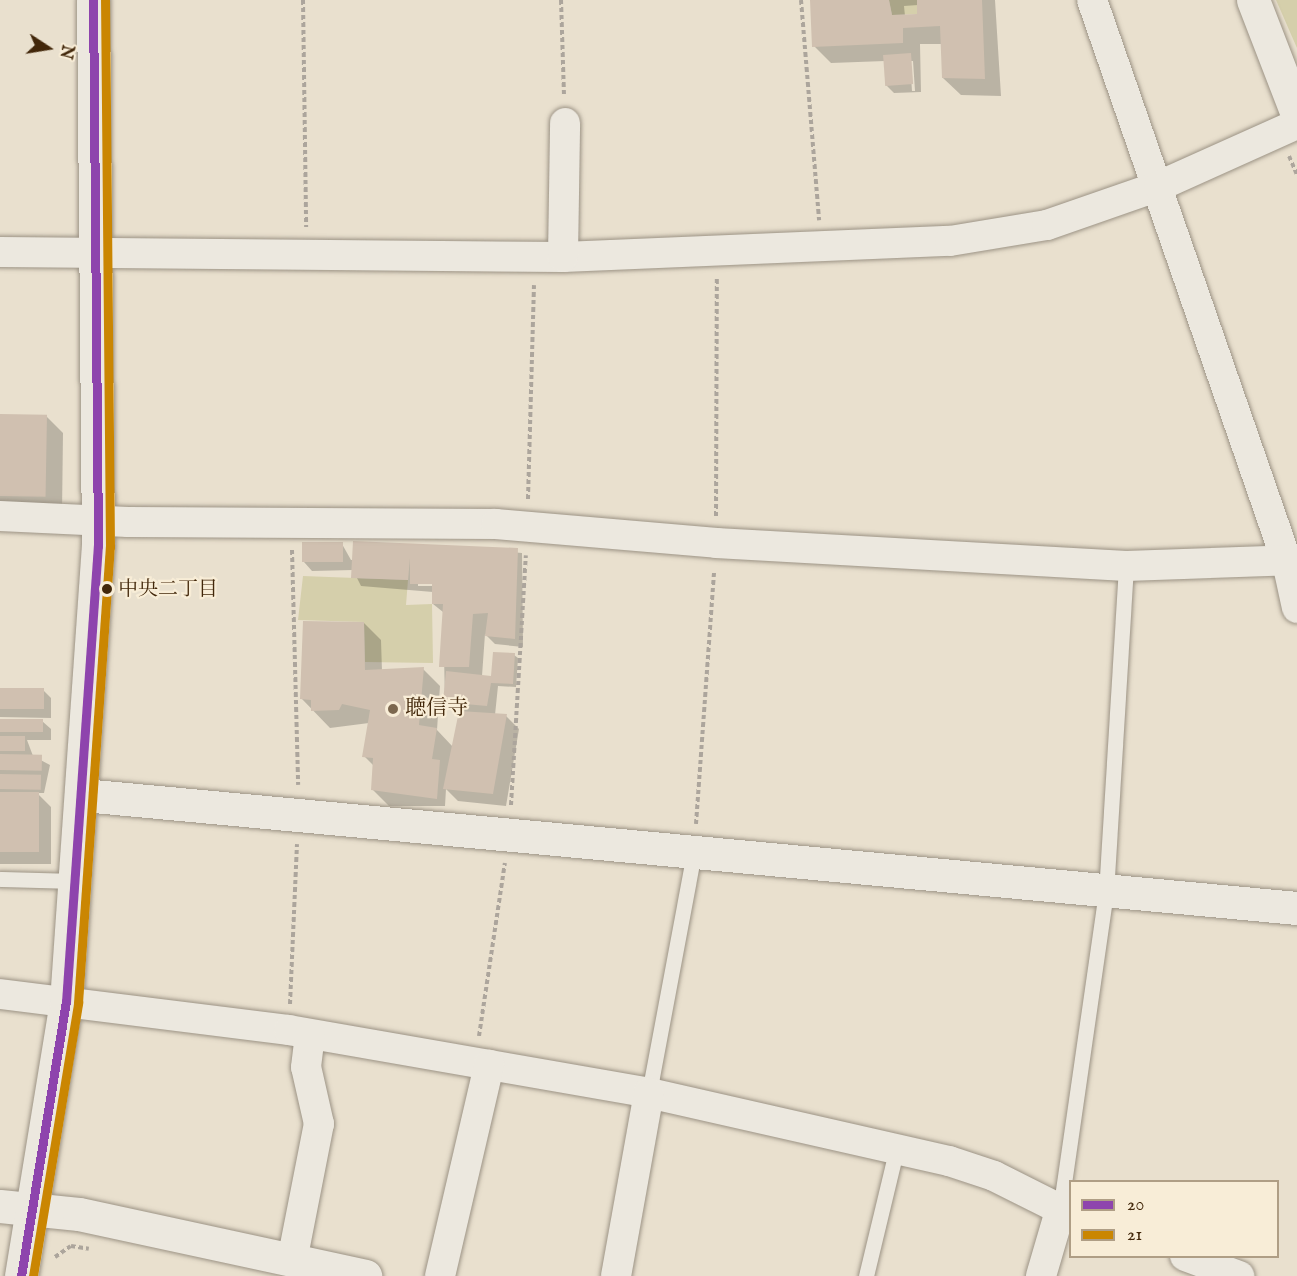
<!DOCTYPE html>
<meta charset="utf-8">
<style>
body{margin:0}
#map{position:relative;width:1297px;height:1276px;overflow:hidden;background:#e9e0ce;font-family:"IM FELL English","Noto Serif JP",serif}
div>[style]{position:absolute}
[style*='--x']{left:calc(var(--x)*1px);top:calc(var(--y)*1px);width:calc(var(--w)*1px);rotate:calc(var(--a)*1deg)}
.green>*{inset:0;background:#d5cfab}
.shadow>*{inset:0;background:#0003}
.building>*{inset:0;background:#d0c0b0;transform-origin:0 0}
.path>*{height:4px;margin-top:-2px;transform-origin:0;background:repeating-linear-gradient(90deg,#aca59c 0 4.5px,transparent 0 7.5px)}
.roads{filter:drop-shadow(0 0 2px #9c9385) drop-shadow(0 0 2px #9c9385)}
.lane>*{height:15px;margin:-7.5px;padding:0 7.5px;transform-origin:7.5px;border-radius:7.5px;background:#ece8df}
.street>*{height:30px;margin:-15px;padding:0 15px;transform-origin:15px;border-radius:15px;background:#ece8df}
.secondary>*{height:33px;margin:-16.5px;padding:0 16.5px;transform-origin:16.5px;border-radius:16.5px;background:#ece8df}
.bus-1>*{height:9px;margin:-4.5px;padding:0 4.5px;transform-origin:4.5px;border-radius:4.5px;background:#8e44ad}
.bus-2>*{height:9px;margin:-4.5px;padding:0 4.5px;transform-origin:4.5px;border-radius:4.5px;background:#ca8602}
.dots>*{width:16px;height:16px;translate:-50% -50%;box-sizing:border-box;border:3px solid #f8edd7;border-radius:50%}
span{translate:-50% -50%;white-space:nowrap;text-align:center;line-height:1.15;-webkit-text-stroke:4.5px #f8edd7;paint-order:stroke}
.bus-label{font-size:20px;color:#42270a}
.left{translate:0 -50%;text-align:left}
.poi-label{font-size:21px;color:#42270a}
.legend{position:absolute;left:1069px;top:1180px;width:210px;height:78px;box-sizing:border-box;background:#f8edd7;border:2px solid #af9e85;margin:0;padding:8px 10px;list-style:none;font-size:18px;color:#42270a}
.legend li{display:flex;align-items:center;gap:12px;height:30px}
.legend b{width:30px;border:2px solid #af9e85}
.north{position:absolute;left:18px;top:18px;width:60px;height:60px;-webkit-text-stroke:4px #f8edd7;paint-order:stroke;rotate:102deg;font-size:16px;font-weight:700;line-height:24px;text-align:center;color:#42270a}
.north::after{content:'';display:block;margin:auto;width:21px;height:27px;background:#42270a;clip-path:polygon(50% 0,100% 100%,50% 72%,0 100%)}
</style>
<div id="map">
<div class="green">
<i style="clip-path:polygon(889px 0,917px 0,917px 14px,892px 15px)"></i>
<i style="clip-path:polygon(1276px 0,1297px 0,1297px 48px)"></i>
<i style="clip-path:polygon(303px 576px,408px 580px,406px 605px,432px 604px,433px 663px,365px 662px,364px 622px,298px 620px)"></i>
</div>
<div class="shadow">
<i style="clip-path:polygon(evenodd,811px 0,995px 0,1001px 96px,961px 95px,943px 78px,942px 44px,920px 44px,921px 92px,894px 93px,886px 85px,885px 61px,831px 63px,814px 46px,811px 0,918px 5px,918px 16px,905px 16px,904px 6px,918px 5px,811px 0,910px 61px,913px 61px,915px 91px,912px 91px,910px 61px)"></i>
<i style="clip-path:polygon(0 415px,46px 416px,63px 433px,62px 513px,0 512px)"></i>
<i style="clip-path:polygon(evenodd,342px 544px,351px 560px,446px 546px,522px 553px,523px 647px,495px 644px,485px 634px,482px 676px,490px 677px,514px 655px,518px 658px,516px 687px,498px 686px,495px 715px,506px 716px,519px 729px,506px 806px,458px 801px,446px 789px,445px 806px,389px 806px,372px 789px,374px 766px,364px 756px,369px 723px,330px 728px,302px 699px,364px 623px,381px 640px,382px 671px,423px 669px,440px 686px,437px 730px,453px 747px,460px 710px,445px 701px,443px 612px,433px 604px,433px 592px,361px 586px,353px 570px,312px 571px,304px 562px,342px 544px,418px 583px,439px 583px,439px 586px,418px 586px,418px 583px)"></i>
<i style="clip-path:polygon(0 689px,43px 690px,51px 698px,51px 718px,0 717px)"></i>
<i style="clip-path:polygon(0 720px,42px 721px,51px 729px,51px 740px,27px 740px,33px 756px,50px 765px,44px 793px,37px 793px,51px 807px,51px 864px,0 864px)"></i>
</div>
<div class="building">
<i style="clip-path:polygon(810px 0,889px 0,892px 15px,917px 14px,917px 0,982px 0,985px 79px,942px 78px,940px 26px,903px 28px,903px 43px,812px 47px)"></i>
<i style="left:911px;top:53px;width:31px;height:28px;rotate:86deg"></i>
<i style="left:0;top:414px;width:47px;height:82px;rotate:1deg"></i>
<i style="clip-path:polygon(353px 541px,518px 548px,515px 639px,485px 636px,488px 613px,473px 614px,469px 667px,439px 667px,443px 604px,432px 604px,432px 584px,410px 584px,410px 558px,408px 580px,351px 578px)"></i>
<i style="left:343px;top:542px;width:20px;height:41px;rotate:90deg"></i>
<i style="clip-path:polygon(303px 621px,364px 622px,365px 670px,424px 667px,419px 725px,437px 728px,432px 759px,440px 760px,437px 799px,371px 790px,373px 758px,362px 757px,370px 710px,342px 704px,339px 710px,311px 711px,311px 700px,300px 699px)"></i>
<i style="clip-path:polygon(493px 652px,515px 653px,513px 684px,491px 683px,487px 706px,443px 702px,446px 671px,491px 676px)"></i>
<i style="left:0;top:688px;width:44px;height:21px"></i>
<i style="clip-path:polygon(459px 711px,507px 714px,493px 794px,443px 789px)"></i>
<i style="left:0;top:719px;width:43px;height:13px"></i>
<i style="left:0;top:736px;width:25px;height:15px"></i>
<i style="left:0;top:754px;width:42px;height:16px;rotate:1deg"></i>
<i style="left:0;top:774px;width:41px;height:15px;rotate:1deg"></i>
<i style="left:0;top:792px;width:39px;height:60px"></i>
</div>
<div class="path">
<i style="--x:303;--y:0;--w:227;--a:89.2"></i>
<i style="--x:561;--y:0;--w:95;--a:88.2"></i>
<i style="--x:801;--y:0;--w:221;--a:85.3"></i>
<i style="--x:1289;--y:156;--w:21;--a:67"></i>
<i style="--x:528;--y:499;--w:214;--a:-88.4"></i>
<i style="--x:716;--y:516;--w:238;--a:-89.8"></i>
<i style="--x:292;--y:550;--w:235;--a:88.5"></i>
<i style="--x:511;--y:805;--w:250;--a:-86.6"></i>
<i style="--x:696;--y:824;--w:254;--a:-85.9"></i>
<i style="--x:290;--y:1004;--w:160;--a:-87.5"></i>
<i style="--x:479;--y:1036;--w:175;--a:-81.5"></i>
<i style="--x:55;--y:1257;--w:19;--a:-35"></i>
<i style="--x:71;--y:1246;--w:18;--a:9"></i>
</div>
<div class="roads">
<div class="lane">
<i style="--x:0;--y:879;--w:77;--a:1.5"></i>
<i style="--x:649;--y:1093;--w:245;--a:-79.4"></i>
<i style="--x:1060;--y:1211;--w:321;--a:-81.8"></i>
<i style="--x:1106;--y:893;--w:328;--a:-86.5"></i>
<i style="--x:866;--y:1276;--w:133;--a:-76.5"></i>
</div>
<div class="street">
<i style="--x:1092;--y:0;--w:595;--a:70.86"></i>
<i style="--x:1287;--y:562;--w:47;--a:77.7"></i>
<i style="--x:0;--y:252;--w:563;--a:0.51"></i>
<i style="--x:563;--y:257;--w:387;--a:-2.4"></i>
<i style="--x:950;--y:241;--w:98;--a:-9.4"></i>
<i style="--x:1047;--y:225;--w:119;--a:-19.2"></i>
<i style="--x:1159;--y:186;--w:151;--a:-24.2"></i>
<i style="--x:563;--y:257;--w:134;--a:-89.1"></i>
<i style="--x:0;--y:516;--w:128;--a:2.7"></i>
<i style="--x:128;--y:522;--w:368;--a:0.3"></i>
<i style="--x:496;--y:524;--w:221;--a:4.9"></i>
<i style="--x:716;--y:543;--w:411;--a:3.2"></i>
<i style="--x:1126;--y:566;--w:171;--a:-2"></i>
<i style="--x:0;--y:994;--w:291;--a:7.1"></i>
<i style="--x:289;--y:1030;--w:365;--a:9.9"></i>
<i style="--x:649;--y:1093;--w:308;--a:12.8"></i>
<i style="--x:949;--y:1161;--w:47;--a:18.4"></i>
<i style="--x:994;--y:1176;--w:85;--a:26.6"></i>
<i style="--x:1185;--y:1256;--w:58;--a:20.3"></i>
<i style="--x:292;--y:1261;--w:140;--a:-78.9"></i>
<i style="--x:319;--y:1124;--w:58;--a:-102.8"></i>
<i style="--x:306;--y:1067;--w:32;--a:-83"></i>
<i style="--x:440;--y:1276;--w:217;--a:-76.9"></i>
<i style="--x:616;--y:1276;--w:186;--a:-79.8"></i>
<i style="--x:1041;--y:1276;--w:68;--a:-73.7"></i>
</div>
<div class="secondary">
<i style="--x:1253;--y:0;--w:122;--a:68.9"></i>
<i style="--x:83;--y:795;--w:1219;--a:5.32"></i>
<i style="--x:0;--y:1206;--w:79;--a:5.8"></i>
<i style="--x:79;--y:1214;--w:293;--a:12.2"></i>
<i style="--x:21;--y:1276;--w:278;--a:-80.7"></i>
<i style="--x:66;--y:1002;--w:457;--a:-86"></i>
<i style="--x:98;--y:546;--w:546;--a:-90.52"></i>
</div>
</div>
<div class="bus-1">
<i style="--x:21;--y:1276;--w:278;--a:-80.7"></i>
<i style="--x:66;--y:1002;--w:457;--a:-86"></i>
<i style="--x:98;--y:546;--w:546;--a:-90.52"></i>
</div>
<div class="bus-2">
<i style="--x:33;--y:1276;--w:277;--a:-80.6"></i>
<i style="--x:78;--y:1003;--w:457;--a:-86"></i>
<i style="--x:110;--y:547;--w:547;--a:-90.52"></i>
</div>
<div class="dots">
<i style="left:107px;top:589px;background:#42270a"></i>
<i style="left:393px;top:709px;background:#7c684f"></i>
</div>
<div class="bus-label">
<span class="left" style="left:118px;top:589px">中央二丁目</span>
</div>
<div class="poi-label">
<span class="left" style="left:405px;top:709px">聴信寺</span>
</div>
<ul class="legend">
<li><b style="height:8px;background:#8e44ad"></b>20</li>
<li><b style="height:8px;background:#ca8602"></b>21</li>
</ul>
<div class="north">N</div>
</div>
